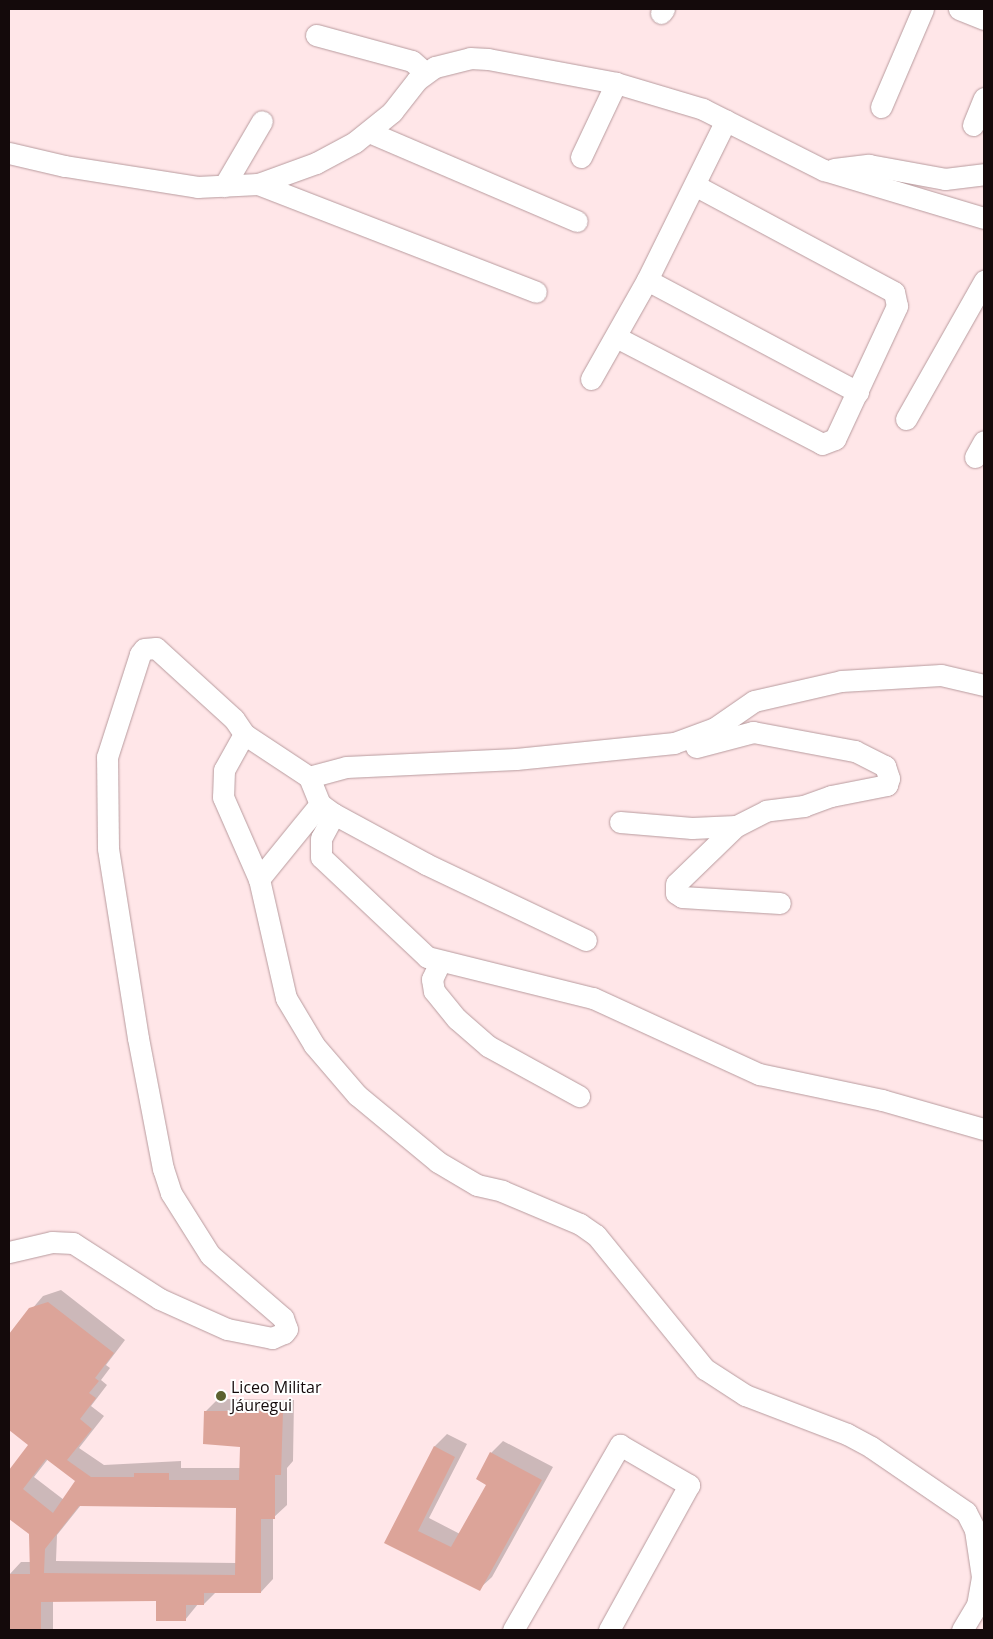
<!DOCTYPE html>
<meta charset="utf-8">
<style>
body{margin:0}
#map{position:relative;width:993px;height:1639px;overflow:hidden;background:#ffe6e8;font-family:"Open Sans",sans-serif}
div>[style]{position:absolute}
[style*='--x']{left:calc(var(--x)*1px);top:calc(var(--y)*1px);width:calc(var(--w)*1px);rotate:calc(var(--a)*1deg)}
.shadow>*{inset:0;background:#0003}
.building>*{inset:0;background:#dca499}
.roads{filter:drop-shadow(0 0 1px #b89b9e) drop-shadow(0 0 1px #b89b9e)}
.minor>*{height:21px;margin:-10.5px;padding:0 10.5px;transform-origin:10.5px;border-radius:10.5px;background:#fff}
.dots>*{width:14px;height:14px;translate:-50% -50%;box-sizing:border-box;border:2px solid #fff;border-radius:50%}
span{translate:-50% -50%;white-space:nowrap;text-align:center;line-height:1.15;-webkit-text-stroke:4px #fff;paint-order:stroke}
.poi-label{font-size:16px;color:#140a0b}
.left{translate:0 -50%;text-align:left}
.frame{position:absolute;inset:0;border:10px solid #140a0b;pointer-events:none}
</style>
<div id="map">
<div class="shadow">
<i style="clip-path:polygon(evenodd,61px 1290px,125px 1340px,106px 1365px,110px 1368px,101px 1380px,107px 1385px,91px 1406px,104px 1416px,79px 1448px,104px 1465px,181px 1461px,181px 1468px,241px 1468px,241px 1446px,205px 1412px,218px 1399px,294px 1400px,293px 1461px,287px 1468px,287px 1505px,273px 1518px,273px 1579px,261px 1592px,216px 1592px,204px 1604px,198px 1604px,185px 1620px,157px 1600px,53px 1601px,53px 1630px,9px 1630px,9px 1575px,21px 1562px,31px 1562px,30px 1534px,11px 1519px,9px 1521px,9px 1472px,30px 1445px,11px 1430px,9px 1433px,9px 1336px,43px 1296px,61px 1290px,48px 1459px,77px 1481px,64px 1500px,34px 1477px,48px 1459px,61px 1290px,81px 1505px,237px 1507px,237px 1563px,56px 1561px,57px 1535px,81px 1505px)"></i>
<i style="clip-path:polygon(447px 1434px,467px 1444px,429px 1518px,460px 1534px,488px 1484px,491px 1453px,503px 1441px,553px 1467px,492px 1577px,479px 1589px,386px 1542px,435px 1446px)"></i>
</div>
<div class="building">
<i style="clip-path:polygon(evenodd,48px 1302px,114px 1353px,95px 1378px,99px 1381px,89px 1393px,96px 1398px,80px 1419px,92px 1429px,67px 1460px,91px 1477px,134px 1477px,134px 1473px,169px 1473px,169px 1480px,239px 1480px,240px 1447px,203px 1444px,204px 1411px,283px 1411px,281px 1475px,275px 1475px,275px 1519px,261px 1519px,261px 1593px,204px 1593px,204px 1605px,186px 1605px,186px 1621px,156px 1621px,156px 1601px,41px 1602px,41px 1630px,9px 1630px,9px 1574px,30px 1574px,29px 1534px,9px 1519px,9px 1470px,28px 1445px,9px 1430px,9px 1334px,29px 1308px,48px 1302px,46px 1459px,75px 1481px,53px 1513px,23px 1489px,46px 1459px,48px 1302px,79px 1506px,236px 1508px,235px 1575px,44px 1573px,45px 1549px,79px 1506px)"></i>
<i style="clip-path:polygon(434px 1446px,455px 1457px,418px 1531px,451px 1547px,486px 1485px,476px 1479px,490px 1452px,542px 1480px,480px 1591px,384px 1543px)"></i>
</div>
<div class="roads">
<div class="minor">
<i style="--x:959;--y:9;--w:27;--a:22"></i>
<i style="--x:661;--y:13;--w:5;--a:-53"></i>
<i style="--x:316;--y:35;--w:99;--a:15.2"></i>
<i style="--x:412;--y:61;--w:18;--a:41"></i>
<i style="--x:881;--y:107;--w:107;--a:-66.8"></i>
<i style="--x:973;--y:125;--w:29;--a:-68"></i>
<i style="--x:369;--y:132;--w:226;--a:23.2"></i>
<i style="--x:9;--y:153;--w:57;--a:13.1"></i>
<i style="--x:65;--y:166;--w:134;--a:9"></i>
<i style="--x:197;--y:187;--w:61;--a:-2.8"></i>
<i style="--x:258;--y:184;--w:62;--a:-19.9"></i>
<i style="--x:316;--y:163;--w:44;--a:-28.3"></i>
<i style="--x:355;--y:142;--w:48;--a:-39"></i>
<i style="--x:392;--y:112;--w:41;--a:-52"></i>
<i style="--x:417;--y:80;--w:22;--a:-36"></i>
<i style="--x:435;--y:67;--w:36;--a:-14"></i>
<i style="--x:470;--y:58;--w:18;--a:3"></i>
<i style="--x:488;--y:59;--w:130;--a:10.6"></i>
<i style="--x:616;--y:83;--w:91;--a:16.6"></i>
<i style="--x:703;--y:109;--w:136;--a:26.8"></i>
<i style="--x:824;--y:170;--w:167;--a:16.7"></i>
<i style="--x:581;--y:157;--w:82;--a:-64.7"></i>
<i style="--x:834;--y:169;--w:35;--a:-7"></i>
<i style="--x:869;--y:165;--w:77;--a:10.4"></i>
<i style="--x:945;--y:179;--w:39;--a:-7"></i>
<i style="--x:258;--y:184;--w:298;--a:21.2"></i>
<i style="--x:224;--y:186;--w:75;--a:-59.7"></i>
<i style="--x:647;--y:280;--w:239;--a:28"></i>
<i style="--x:616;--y:337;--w:232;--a:27.4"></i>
<i style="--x:822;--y:444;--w:14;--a:-21"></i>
<i style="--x:835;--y:439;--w:147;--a:-65"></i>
<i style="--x:897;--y:306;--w:14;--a:-102"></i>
<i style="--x:894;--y:292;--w:225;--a:-151.8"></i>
<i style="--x:591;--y:379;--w:114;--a:-60.5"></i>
<i style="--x:647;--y:280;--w:178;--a:-63.7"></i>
<i style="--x:906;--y:419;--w:159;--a:-60.5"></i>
<i style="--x:975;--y:457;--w:18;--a:-61"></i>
<i style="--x:244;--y:734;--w:41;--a:119.1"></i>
<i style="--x:224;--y:770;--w:27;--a:92"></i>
<i style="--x:223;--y:797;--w:90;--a:66.3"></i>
<i style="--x:259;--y:879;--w:122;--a:77.2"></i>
<i style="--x:286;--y:998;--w:55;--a:59.2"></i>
<i style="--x:314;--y:1045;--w:66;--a:49.3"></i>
<i style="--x:357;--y:1095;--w:105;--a:39.6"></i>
<i style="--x:438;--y:1162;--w:45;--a:30.5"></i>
<i style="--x:477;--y:1185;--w:26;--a:13"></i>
<i style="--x:502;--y:1191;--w:85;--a:22.9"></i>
<i style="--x:580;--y:1224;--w:19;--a:35"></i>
<i style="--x:596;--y:1235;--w:173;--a:50.9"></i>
<i style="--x:705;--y:1369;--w:48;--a:33"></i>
<i style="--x:745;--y:1395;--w:109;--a:20.9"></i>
<i style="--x:847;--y:1434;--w:27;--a:28"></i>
<i style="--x:871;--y:1447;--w:115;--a:34.4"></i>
<i style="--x:966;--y:1512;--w:20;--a:63"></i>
<i style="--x:975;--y:1530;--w:48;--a:81.5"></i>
<i style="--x:982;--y:1577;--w:28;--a:100"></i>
<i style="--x:977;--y:1605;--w:29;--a:121"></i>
<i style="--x:696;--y:747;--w:59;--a:-14.7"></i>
<i style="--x:753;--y:732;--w:104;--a:10.6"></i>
<i style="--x:855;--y:751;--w:34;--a:27"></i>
<i style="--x:885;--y:766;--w:13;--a:72"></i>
<i style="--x:889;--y:778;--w:7;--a:106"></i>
<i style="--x:887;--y:785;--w:57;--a:168.9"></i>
<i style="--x:831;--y:796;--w:29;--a:160"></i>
<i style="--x:804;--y:806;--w:38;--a:173"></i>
<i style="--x:766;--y:811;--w:34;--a:153"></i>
<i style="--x:736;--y:826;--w:83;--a:136"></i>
<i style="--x:676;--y:884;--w:9;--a:90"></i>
<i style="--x:676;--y:893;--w:7;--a:34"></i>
<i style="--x:682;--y:897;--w:98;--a:3.5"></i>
<i style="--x:309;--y:777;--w:29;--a:68"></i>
<i style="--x:320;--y:804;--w:17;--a:36"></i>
<i style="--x:334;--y:814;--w:105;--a:28.5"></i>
<i style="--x:426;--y:864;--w:177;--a:25.4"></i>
<i style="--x:334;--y:814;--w:27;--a:118"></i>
<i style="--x:321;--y:838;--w:19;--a:90"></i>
<i style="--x:321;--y:857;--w:146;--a:43.3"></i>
<i style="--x:427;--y:957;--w:171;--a:13.9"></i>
<i style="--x:593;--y:998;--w:183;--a:24.6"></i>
<i style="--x:759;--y:1074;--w:126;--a:11.9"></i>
<i style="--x:882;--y:1100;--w:106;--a:15.9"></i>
<i style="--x:620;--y:822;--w:72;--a:4.8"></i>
<i style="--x:692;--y:828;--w:44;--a:-2.6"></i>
<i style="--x:259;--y:879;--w:97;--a:-50.9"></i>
<i style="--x:440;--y:962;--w:19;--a:115"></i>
<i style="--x:432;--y:979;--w:12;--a:81"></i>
<i style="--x:434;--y:991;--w:36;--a:51"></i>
<i style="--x:457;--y:1019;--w:41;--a:41.1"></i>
<i style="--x:488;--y:1046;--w:104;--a:28.8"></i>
<i style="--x:9;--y:1252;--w:44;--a:-13.1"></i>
<i style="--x:52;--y:1242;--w:21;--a:3"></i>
<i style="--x:73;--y:1243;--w:103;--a:32.8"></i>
<i style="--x:160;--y:1299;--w:73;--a:24.1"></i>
<i style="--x:227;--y:1329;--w:46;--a:11.3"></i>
<i style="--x:272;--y:1338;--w:13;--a:-23"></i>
<i style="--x:284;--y:1333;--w:5;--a:-53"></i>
<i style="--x:287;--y:1329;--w:12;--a:-110"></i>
<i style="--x:283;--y:1318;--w:96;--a:-139.2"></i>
<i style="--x:210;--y:1255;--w:73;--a:-122.2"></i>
<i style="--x:171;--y:1193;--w:25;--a:-108"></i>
<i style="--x:163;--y:1169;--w:133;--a:-100.8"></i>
<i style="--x:138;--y:1038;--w:192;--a:-99"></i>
<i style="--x:108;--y:848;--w:91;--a:-90.6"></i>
<i style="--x:107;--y:757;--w:108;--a:-72.2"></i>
<i style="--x:140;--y:654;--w:6;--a:-51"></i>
<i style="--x:144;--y:649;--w:12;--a:-5"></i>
<i style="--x:156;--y:648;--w:105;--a:42.3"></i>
<i style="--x:234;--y:719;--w:18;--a:56"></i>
<i style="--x:244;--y:734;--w:78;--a:33.5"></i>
<i style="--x:309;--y:777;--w:38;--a:-15"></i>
<i style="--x:346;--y:767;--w:170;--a:-2.7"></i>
<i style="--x:516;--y:759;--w:159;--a:-5.8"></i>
<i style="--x:674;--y:743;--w:44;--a:-20.1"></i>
<i style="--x:715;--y:728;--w:47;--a:-34.7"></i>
<i style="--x:754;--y:701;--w:89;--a:-12.9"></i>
<i style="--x:841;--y:681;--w:100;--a:-3.4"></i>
<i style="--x:941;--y:675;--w:44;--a:13.1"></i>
<i style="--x:513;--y:1630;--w:214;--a:-60"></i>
<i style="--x:620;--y:1445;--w:80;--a:30.1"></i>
<i style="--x:689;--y:1485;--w:166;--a:118.9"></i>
</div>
</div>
<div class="dots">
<i style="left:221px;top:1396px;background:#5c612f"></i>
</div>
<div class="poi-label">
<span class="left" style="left:231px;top:1396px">Liceo Militar<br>Jáuregui</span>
</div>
<div class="frame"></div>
</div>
